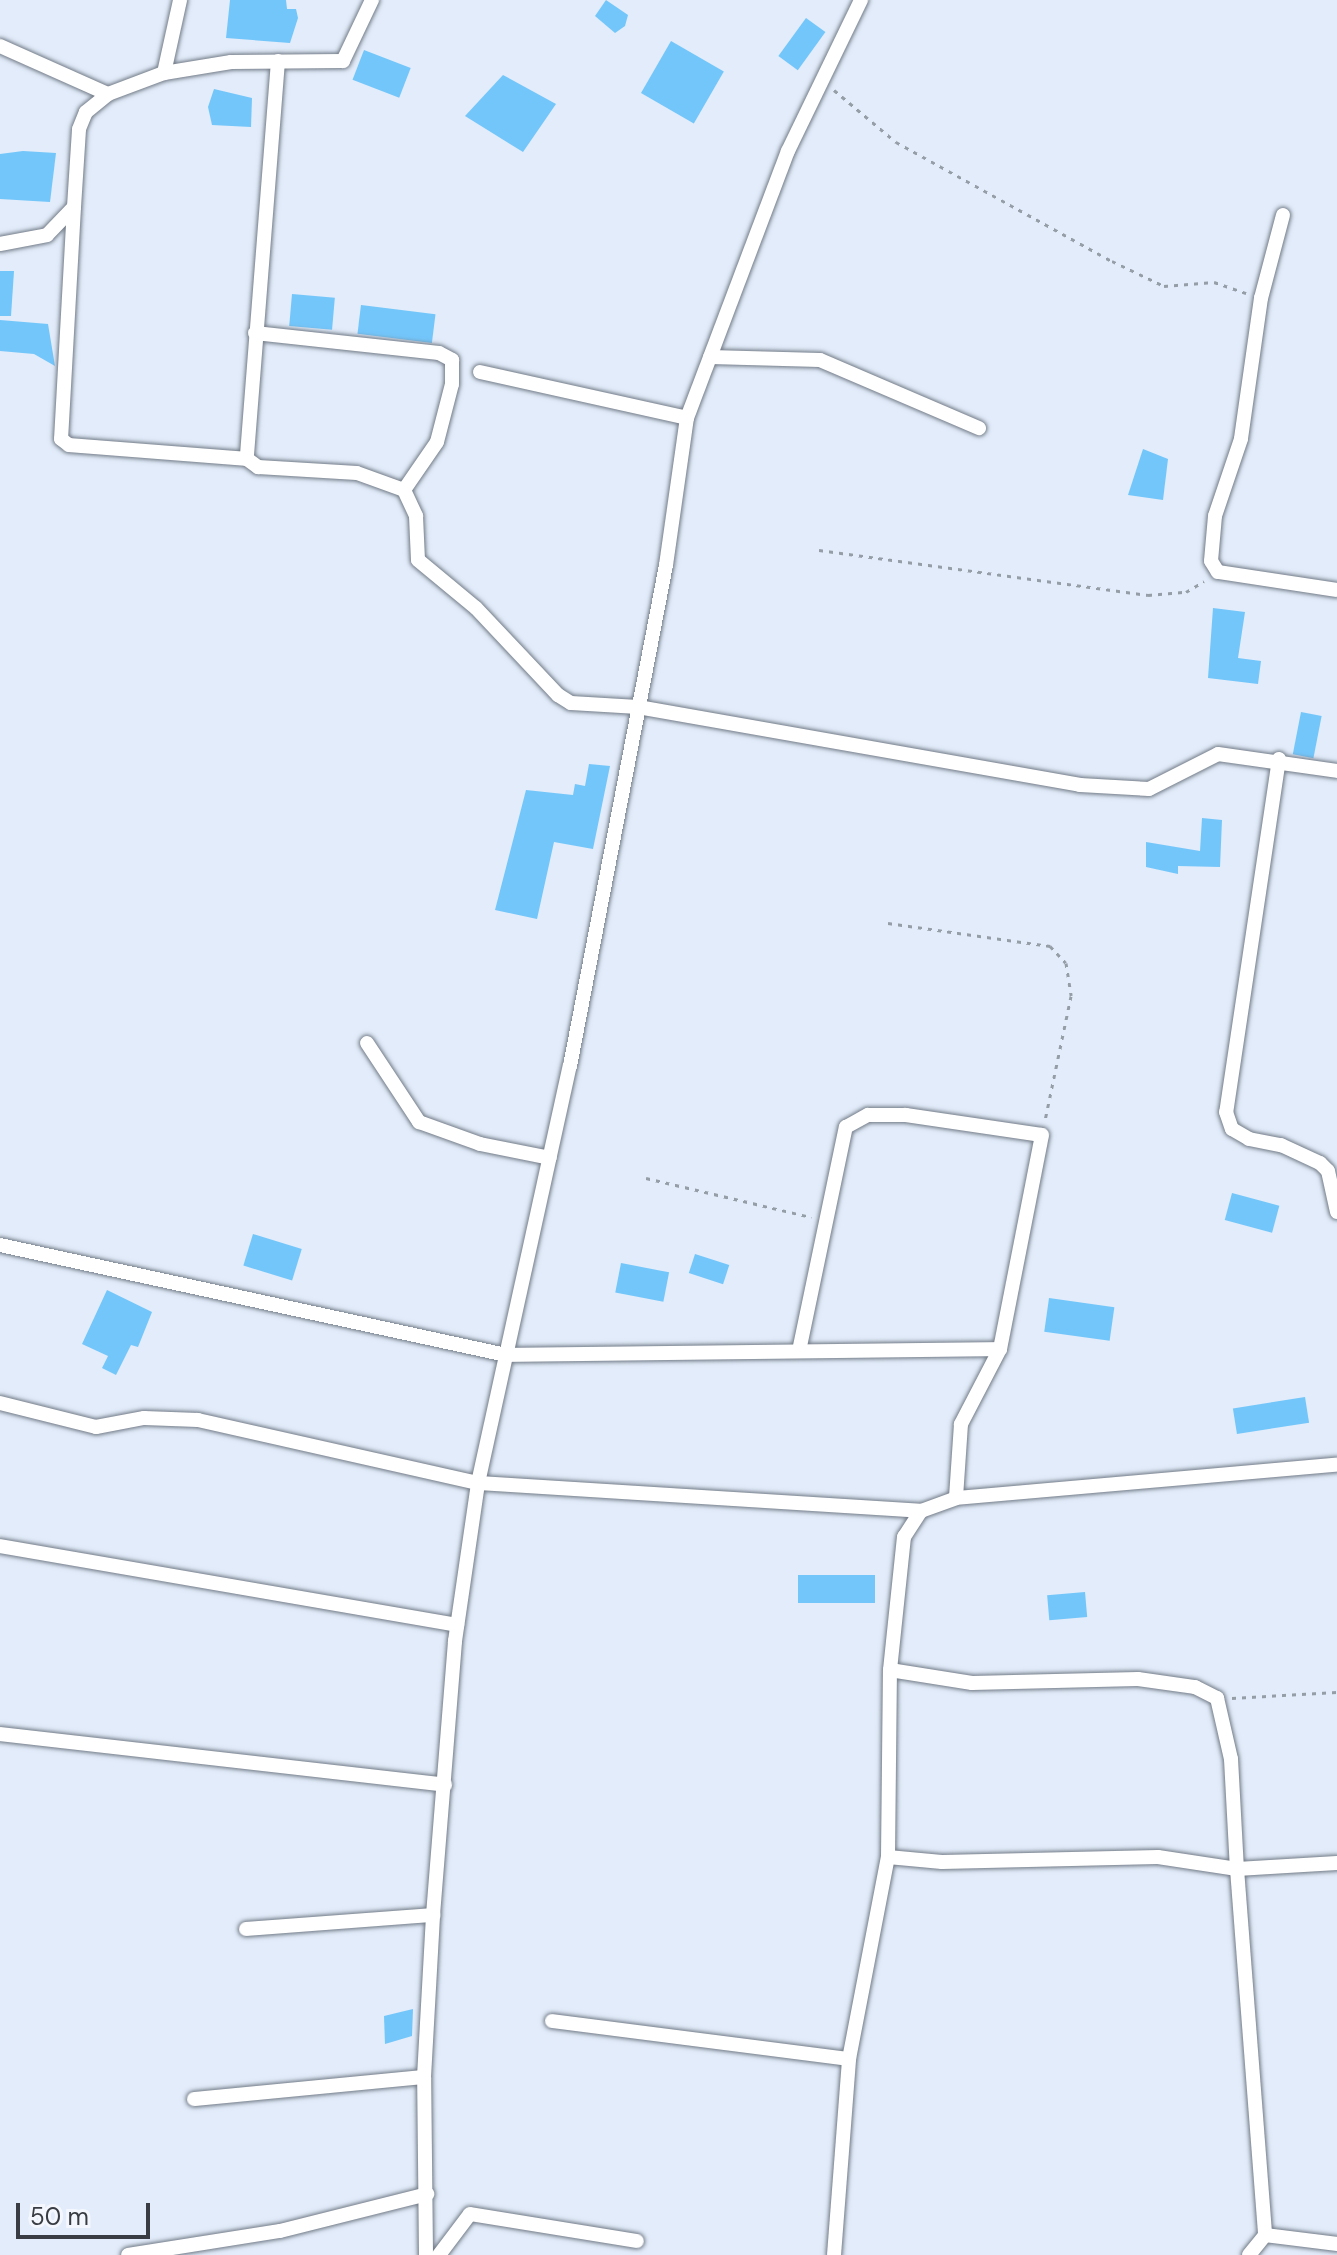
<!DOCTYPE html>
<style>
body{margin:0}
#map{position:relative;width:1337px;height:2255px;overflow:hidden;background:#e2ecfa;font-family:"DM Sans",sans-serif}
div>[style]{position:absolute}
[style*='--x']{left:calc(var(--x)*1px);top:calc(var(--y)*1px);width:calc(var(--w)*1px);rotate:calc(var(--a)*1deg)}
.building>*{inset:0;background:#73c6fa;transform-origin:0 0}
.path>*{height:3px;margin-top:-1.5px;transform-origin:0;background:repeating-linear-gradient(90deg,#959da7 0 4px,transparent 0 10px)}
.roads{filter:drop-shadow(0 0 2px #727b87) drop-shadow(0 0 2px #727b87)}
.minor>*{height:14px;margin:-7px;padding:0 7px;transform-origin:7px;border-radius:7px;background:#fff}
span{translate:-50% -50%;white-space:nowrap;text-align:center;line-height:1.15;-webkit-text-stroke:8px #f4f8fe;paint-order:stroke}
.scale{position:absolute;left:16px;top:2203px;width:134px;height:36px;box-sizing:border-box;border:4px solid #393d43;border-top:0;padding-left:10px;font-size:24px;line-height:28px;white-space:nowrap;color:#393d43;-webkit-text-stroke:6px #f4f8fe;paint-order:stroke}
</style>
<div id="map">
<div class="building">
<i style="clip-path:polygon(230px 0,286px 0,287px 9px,296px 9px,298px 18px,290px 43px,226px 38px)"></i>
<i style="clip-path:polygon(606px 0,628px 15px,625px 26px,615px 33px,595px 16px)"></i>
<i style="left:806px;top:18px;width:24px;height:47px;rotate:36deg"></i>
<i style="left:671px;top:41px;width:61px;height:60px;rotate:30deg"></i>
<i style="left:364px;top:50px;width:50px;height:32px;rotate:21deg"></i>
<i style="clip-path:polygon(503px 75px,556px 104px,523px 152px,465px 116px)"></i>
<i style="clip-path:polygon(214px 89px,252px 98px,251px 127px,212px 125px,208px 107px)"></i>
<i style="clip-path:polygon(23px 151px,56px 153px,50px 202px,0 199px,0 154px)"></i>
<i style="clip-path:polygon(0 271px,14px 271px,11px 316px,0 316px)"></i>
<i style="left:292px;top:294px;width:43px;height:32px;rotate:5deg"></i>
<i style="left:361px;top:305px;width:75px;height:29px;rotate:7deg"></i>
<i style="clip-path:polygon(0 320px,48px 324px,55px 366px,34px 354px,0 351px)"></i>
<i style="clip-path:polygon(1143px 449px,1168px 459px,1163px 500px,1128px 495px)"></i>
<i style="clip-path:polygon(1213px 608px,1245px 612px,1238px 658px,1261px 661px,1258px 684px,1208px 678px)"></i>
<i style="left:1301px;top:712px;width:21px;height:43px;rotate:11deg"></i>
<i style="clip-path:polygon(589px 764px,610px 766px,593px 849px,554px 842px,537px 919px,495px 910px,526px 790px,573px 795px,575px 784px,585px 786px)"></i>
<i style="clip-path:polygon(1202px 818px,1222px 820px,1220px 867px,1178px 866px,1178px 874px,1146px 867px,1146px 842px,1200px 851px)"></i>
<i style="left:1232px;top:1193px;width:49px;height:28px;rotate:15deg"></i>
<i style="left:253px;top:1234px;width:51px;height:33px;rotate:17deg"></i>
<i style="left:695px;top:1254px;width:36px;height:20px;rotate:18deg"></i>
<i style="left:621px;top:1263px;width:49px;height:30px;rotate:11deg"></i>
<i style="clip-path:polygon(107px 1290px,152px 1312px,138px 1347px,131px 1345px,116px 1375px,102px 1368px,108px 1356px,82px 1344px)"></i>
<i style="left:1049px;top:1298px;width:66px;height:34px;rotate:8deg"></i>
<i style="left:1305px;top:1397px;width:26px;height:73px;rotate:81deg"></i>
<i style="left:875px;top:1575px;width:28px;height:77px;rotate:90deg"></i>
<i style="left:1085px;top:1592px;width:25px;height:38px;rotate:85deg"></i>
<i style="clip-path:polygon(413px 2009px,412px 2036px,385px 2044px,384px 2016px)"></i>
</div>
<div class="path">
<i style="--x:834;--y:90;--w:81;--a:40"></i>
<i style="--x:896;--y:142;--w:247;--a:28.9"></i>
<i style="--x:1112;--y:261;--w:58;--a:25.7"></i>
<i style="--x:1164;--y:286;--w:50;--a:-4.6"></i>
<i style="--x:1214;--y:282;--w:34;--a:19"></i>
<i style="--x:819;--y:550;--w:332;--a:7.8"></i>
<i style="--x:1148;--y:595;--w:38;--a:-5"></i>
<i style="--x:1186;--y:592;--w:21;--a:-31"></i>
<i style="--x:888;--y:923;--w:164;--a:8.1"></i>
<i style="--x:1050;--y:946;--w:23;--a:47"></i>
<i style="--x:1066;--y:963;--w:33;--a:81"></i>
<i style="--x:1071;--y:996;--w:127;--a:101.8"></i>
<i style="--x:646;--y:1178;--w:170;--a:13.3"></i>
<i style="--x:1232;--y:1698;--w:105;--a:-3.3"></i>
</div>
<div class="roads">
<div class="minor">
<i style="--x:0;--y:46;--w:118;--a:24"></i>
<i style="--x:278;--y:61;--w:399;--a:94.5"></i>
<i style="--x:247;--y:459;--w:14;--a:36"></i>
<i style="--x:258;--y:467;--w:99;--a:3.5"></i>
<i style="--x:357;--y:473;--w:50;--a:19.9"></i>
<i style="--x:404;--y:490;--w:29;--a:65"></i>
<i style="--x:416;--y:516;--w:44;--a:87.4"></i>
<i style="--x:418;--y:560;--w:75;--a:39.6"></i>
<i style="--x:476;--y:608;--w:120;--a:46.7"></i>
<i style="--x:558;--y:695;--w:15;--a:32"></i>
<i style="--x:571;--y:703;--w:67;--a:3.4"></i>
<i style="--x:638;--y:707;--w:449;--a:10"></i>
<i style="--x:1080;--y:785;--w:69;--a:3.3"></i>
<i style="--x:1149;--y:789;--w:77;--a:-26.9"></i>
<i style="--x:1218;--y:754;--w:120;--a:8.1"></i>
<i style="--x:164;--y:73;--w:75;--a:-77.6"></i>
<i style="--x:74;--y:207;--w:232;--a:93.2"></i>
<i style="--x:61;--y:439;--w:10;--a:37"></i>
<i style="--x:69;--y:445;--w:179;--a:4.5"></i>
<i style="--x:1283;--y:215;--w:86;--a:104.8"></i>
<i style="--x:1261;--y:298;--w:142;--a:98.1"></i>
<i style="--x:1241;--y:439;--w:81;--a:108.7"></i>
<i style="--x:1215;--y:516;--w:45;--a:95.1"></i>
<i style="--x:1211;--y:561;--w:13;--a:58"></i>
<i style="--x:1218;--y:572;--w:120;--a:8.6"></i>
<i style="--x:0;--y:244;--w:48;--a:-10.8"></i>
<i style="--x:47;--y:235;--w:39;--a:-46"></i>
<i style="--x:74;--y:207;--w:78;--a:-86.3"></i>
<i style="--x:79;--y:129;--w:18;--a:-68"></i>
<i style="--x:86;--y:112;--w:28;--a:-39"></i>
<i style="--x:108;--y:94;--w:60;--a:-20.6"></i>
<i style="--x:164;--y:73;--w:68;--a:-9.3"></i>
<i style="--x:231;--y:62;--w:112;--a:-0.5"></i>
<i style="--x:343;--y:61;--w:68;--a:-64.6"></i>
<i style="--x:255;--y:333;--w:185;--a:6.2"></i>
<i style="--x:439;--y:353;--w:15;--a:28"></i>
<i style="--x:452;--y:360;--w:24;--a:90"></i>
<i style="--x:452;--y:384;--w:60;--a:104.5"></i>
<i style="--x:437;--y:442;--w:58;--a:124.5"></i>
<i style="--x:710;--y:357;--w:110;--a:1.6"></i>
<i style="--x:820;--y:360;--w:173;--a:23.2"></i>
<i style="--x:480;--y:372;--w:212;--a:12.5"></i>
<i style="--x:1279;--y:759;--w:357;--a:98.5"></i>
<i style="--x:1226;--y:1112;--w:18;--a:71"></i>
<i style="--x:1232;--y:1129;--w:20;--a:30"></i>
<i style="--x:1249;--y:1139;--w:33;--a:11"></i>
<i style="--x:1281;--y:1145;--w:43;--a:24.8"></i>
<i style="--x:1320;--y:1163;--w:11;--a:45"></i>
<i style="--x:1328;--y:1171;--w:42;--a:77.6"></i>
<i style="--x:367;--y:1043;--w:95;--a:56.6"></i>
<i style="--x:419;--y:1122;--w:65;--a:19.8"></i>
<i style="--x:480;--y:1144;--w:71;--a:11.3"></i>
<i style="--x:0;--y:1245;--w:518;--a:12.26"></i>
<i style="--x:506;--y:1355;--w:494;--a:-0.7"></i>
<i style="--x:799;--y:1351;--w:229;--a:-78.2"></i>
<i style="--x:846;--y:1127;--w:25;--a:-29"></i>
<i style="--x:868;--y:1115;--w:38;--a:0"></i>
<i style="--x:906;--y:1115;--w:137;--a:8.4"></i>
<i style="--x:1042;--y:1135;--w:218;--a:101.1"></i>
<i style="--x:1000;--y:1349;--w:85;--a:117.5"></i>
<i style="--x:961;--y:1424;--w:74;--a:93.9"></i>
<i style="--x:0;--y:1403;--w:99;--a:14"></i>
<i style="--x:96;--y:1427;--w:49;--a:-10.6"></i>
<i style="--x:144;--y:1418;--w:54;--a:2.1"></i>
<i style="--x:198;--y:1420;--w:287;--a:12.7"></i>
<i style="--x:478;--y:1483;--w:444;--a:3.6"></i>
<i style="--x:0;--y:1546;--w:464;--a:9.8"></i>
<i style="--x:890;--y:1670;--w:83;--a:9"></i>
<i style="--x:972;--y:1683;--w:166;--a:-1.4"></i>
<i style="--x:1138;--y:1679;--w:58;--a:8"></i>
<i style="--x:1195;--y:1687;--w:25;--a:27"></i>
<i style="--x:1217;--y:1698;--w:63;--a:77.1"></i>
<i style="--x:1231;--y:1759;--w:110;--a:86.9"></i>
<i style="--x:1237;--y:1869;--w:100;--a:-3.4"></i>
<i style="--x:0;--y:1734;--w:448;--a:6.5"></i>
<i style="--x:888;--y:1857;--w:54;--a:5.3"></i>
<i style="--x:942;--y:1862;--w:216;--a:-1.3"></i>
<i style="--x:1158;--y:1857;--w:80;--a:8.6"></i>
<i style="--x:1237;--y:1869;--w:367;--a:85.6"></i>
<i style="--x:1265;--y:2235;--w:73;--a:7.1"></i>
<i style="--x:246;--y:1929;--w:188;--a:-4.3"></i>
<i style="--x:552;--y:2021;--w:299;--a:7.3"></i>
<i style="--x:194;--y:2099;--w:231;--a:-5.5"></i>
<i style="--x:128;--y:2255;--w:154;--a:-9"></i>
<i style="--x:280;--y:2231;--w:152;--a:-14.1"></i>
<i style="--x:426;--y:2255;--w:178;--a:-90.6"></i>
<i style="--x:424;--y:2077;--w:162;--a:-86.8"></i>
<i style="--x:433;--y:1915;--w:275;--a:-85.4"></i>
<i style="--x:455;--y:1641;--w:160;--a:-81.7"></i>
<i style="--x:478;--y:1483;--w:427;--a:-77.6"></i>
<i style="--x:570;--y:1066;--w:510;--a:-79.15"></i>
<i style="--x:666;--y:565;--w:148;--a:-81.9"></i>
<i style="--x:687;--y:418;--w:285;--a:-69.3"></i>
<i style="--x:788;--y:151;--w:168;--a:-64.2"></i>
<i style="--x:439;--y:2255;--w:51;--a:-52.9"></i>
<i style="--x:470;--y:2214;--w:169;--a:9.2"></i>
<i style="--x:834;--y:2255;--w:197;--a:-85.6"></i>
<i style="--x:849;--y:2059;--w:206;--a:-79.1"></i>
<i style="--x:888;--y:1857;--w:187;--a:-89.4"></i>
<i style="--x:890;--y:1670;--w:134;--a:-84"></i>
<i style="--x:904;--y:1537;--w:31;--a:-57"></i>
<i style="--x:921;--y:1511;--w:37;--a:-20"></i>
<i style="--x:956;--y:1498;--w:382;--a:-5"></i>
<i style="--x:1249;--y:2255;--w:26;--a:-51"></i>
</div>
</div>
<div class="scale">50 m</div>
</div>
